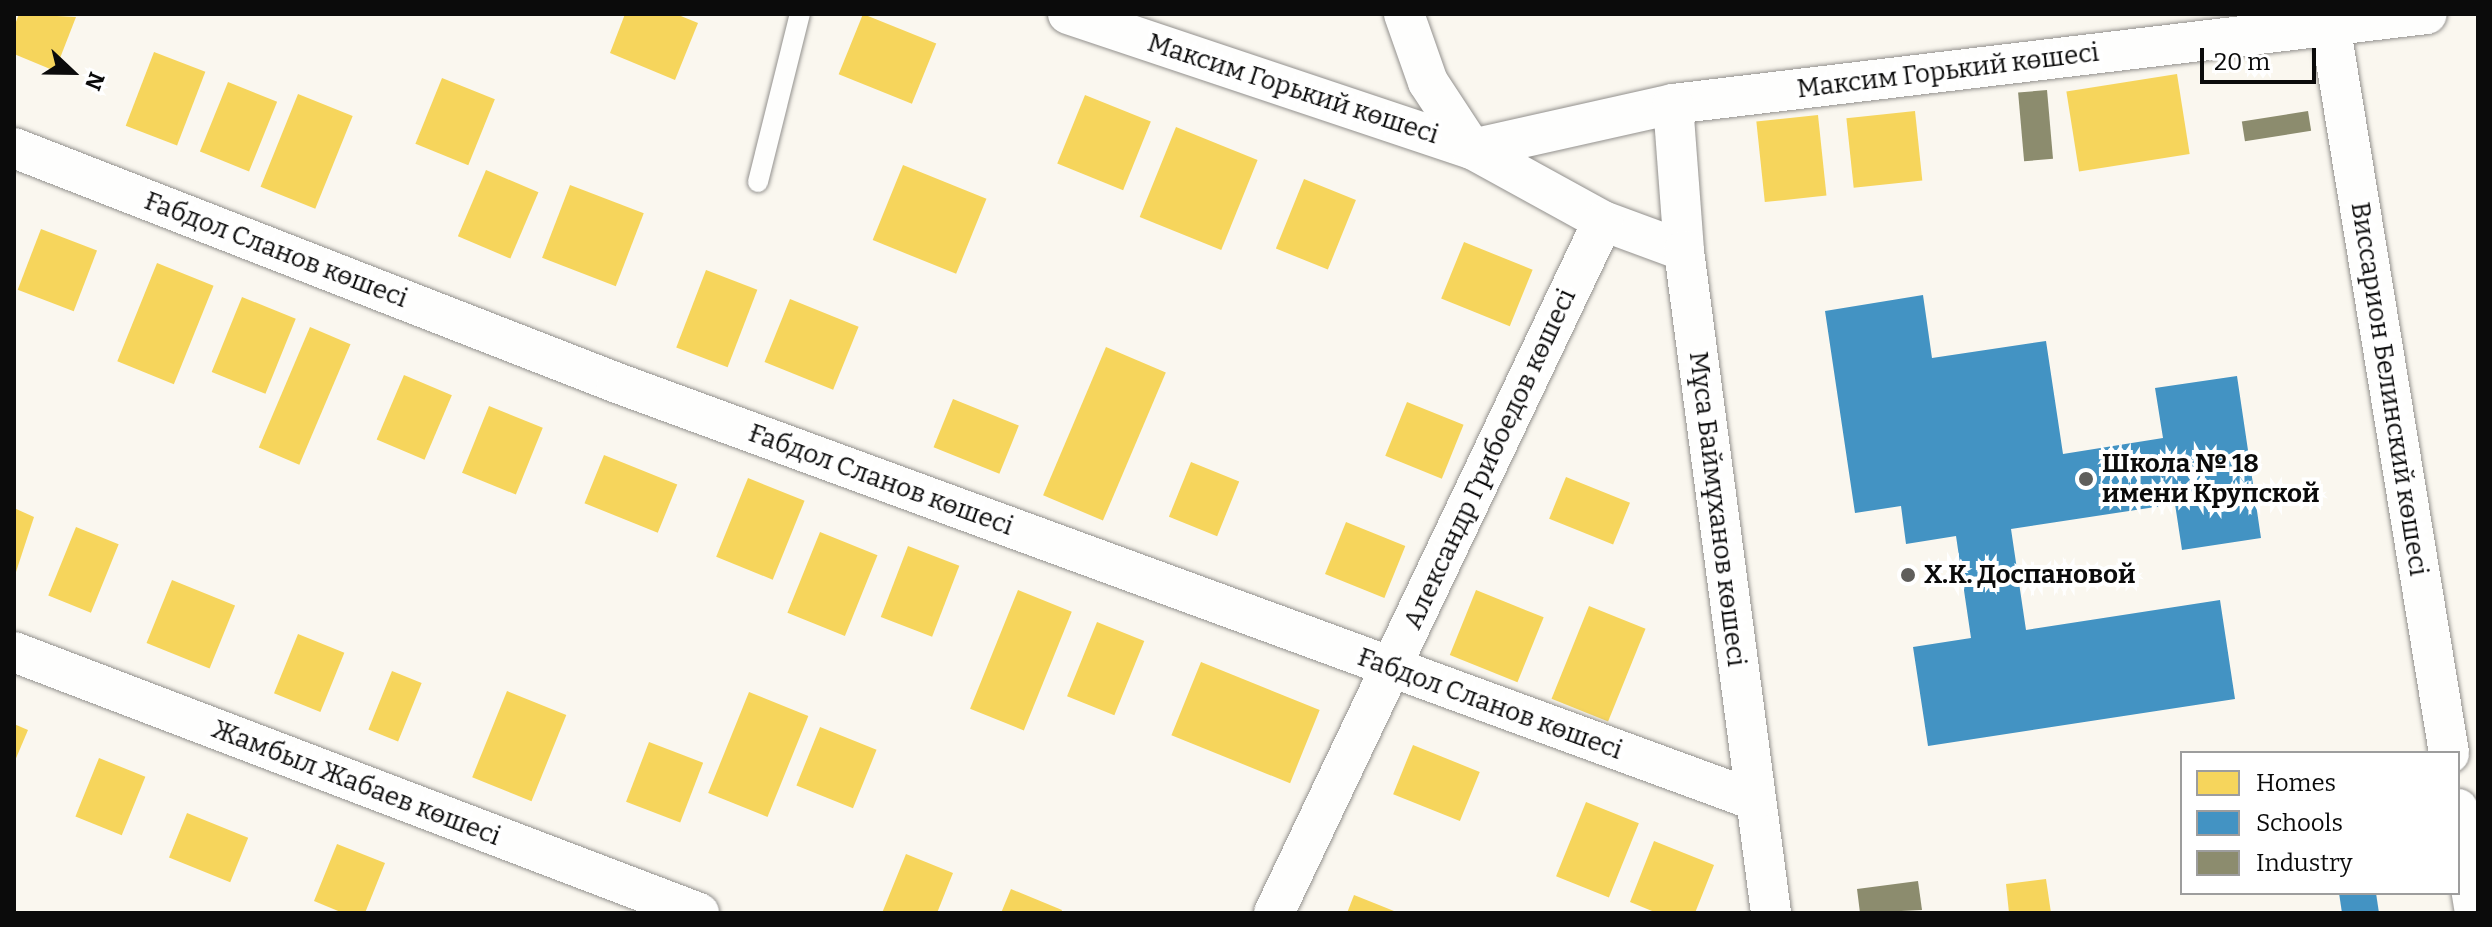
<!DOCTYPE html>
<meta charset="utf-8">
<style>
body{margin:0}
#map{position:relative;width:2492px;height:927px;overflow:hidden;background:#faf7ef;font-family:Bitter,serif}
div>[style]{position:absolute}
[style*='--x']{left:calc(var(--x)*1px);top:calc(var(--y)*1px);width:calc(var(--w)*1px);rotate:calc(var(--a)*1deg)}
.homes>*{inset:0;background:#f6d55c;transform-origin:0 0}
.schools>*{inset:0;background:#4393c3}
.industry>*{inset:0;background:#8c8c6e;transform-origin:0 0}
.roads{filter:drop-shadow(0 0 2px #93918e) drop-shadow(0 0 2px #93918e)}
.service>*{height:20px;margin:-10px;padding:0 10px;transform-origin:10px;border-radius:10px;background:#fefefd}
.minor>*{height:40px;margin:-20px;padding:0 20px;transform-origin:20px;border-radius:20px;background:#fefefd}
.dots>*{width:22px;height:22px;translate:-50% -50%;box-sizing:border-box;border:4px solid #fff;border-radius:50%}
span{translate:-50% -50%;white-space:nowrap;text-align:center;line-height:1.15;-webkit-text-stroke:8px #fff;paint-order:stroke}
.street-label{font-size:26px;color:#0b0b0b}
.poi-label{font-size:26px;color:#0b0b0b;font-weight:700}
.left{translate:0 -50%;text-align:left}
.frame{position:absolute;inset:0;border:16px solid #0b0b0b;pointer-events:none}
.legend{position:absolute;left:2180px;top:751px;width:280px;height:144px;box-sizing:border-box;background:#fff;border:2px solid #9d9d9d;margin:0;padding:10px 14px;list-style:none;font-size:24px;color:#0b0b0b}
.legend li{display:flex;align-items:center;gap:16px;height:40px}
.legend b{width:40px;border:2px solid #9d9d9d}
.north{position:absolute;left:32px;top:32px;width:80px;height:80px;-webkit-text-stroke:6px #fff;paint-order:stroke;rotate:112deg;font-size:22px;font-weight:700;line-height:32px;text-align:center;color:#0b0b0b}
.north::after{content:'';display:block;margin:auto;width:28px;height:36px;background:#0b0b0b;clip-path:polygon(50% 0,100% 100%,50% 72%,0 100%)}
.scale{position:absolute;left:2200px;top:48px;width:116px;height:36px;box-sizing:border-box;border:4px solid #0b0b0b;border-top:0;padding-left:10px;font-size:24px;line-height:28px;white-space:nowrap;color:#0b0b0b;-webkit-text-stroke:6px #fff;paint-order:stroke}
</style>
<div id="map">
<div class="homes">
<i style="clip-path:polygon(19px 14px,76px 17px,55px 71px,14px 54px,14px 27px)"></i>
<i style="clip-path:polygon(625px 14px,676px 14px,698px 23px,675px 80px,610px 53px)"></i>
<i style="left:863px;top:14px;width:79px;height:65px;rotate:22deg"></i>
<i style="left:154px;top:52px;width:55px;height:79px;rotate:21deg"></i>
<i style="left:2177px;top:74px;width:81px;height:112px;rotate:81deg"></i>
<i style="left:442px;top:78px;width:57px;height:71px;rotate:22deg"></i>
<i style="left:228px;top:82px;width:53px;height:75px;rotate:22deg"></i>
<i style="left:298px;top:94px;width:59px;height:100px;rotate:22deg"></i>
<i style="left:1085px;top:95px;width:71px;height:74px;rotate:22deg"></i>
<i style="left:1915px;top:111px;width:70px;height:69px;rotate:84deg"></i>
<i style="left:1818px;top:115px;width:81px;height:62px;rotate:84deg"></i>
<i style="left:1176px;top:127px;width:88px;height:97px;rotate:22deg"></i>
<i style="left:903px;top:165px;width:90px;height:81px;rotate:22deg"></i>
<i style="left:486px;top:170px;width:57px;height:72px;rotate:23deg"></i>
<i style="left:1304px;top:179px;width:56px;height:75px;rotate:22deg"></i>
<i style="left:570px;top:185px;width:79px;height:78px;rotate:21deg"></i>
<i style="left:41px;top:229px;width:60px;height:65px;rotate:21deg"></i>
<i style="left:1464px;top:242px;width:74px;height:61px;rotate:22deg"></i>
<i style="left:157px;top:263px;width:61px;height:106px;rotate:22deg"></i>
<i style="left:706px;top:270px;width:55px;height:83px;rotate:21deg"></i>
<i style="left:242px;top:297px;width:58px;height:81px;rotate:22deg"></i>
<i style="left:790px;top:299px;width:74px;height:68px;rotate:22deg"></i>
<i style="left:310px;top:327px;width:44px;height:131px;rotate:23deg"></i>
<i style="left:1106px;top:347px;width:65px;height:161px;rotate:23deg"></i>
<i style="left:404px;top:375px;width:52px;height:70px;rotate:23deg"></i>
<i style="left:953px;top:399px;width:71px;height:52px;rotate:22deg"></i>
<i style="left:1407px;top:402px;width:61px;height:58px;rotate:22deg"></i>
<i style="left:489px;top:406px;width:58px;height:72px;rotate:22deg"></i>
<i style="left:604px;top:455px;width:79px;height:52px;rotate:22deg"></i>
<i style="left:1191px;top:462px;width:52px;height:59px;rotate:22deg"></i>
<i style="left:1566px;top:477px;width:69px;height:45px;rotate:22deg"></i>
<i style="left:748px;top:478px;width:61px;height:85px;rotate:22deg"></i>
<i style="clip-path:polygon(14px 508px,34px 517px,15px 575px,14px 575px)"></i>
<i style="left:1346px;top:522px;width:64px;height:56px;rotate:22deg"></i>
<i style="left:76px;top:527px;width:46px;height:74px;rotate:22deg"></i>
<i style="left:820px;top:532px;width:62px;height:87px;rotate:22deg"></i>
<i style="left:908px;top:546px;width:55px;height:76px;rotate:21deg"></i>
<i style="left:172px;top:580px;width:68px;height:68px;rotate:22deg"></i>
<i style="left:1018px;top:590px;width:58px;height:128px;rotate:22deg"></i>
<i style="left:1476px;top:590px;width:73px;height:70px;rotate:22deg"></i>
<i style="left:1589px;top:606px;width:61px;height:100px;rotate:22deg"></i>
<i style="left:1097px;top:622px;width:51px;height:80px;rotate:22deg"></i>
<i style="left:298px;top:634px;width:50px;height:64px;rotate:22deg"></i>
<i style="left:1201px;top:662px;width:128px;height:79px;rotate:22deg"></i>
<i style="left:392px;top:671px;width:32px;height:63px;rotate:22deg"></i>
<i style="left:507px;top:691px;width:64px;height:93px;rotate:22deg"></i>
<i style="left:749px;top:692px;width:64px;height:109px;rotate:22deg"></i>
<i style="clip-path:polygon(14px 724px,28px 730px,14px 763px)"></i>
<i style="left:820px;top:727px;width:61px;height:63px;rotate:22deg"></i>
<i style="left:649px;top:742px;width:58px;height:64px;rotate:21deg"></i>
<i style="left:1413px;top:745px;width:72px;height:53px;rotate:22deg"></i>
<i style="left:99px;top:758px;width:50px;height:63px;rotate:22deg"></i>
<i style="left:1586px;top:802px;width:57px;height:80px;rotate:22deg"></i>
<i style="left:187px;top:813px;width:66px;height:48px;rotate:22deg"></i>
<i style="clip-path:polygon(1654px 841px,1714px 865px,1695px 913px,1657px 913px,1630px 902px)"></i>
<i style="clip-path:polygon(337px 844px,385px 863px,365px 913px,343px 913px,314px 901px)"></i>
<i style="clip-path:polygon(906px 854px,953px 873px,937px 913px,882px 913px)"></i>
<i style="clip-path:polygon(2046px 879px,2051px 913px,2009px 913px,2006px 884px)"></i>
<i style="clip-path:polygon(1011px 889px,1062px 910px,1061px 913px,1001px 913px)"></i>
<i style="clip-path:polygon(1354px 895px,1399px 913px,1347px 913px)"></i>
</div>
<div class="schools">
<i style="clip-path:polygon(1923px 295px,1932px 358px,2046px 341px,2063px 454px,2163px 438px,2155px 388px,2237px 376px,2261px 538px,2182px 550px,2175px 504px,2011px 529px,2026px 630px,2220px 600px,2235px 699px,1928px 746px,1913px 647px,1971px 638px,1956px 536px,1906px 544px,1901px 506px,1855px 513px,1825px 311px)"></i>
<i style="clip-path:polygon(2339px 893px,2376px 893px,2379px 913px,2342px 913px)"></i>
</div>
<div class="industry">
<i style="left:2047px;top:90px;width:69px;height:29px;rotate:85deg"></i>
<i style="left:2308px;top:111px;width:20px;height:67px;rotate:81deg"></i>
<i style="clip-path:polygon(1918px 881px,1922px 910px,1860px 913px,1857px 889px)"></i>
</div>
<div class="roads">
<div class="service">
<i style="--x:758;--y:182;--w:173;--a:-76"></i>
</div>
<div class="minor">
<i style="--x:1068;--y:14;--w:426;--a:18.5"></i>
<i style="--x:1472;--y:149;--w:149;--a:28.8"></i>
<i style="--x:1603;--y:221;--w:86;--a:20.3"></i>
<i style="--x:1404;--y:14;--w:72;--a:70.6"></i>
<i style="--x:1428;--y:82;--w:80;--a:56.7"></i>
<i style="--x:1472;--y:149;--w:206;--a:-12.6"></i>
<i style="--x:1673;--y:104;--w:759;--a:-6.81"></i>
<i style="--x:2330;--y:24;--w:739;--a:80.73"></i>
<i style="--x:1673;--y:104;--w:147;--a:85.7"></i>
<i style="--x:1684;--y:251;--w:668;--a:82.51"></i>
<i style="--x:14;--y:148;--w:647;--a:21.29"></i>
<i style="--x:617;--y:383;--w:1211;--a:20.14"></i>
<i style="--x:14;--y:652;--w:733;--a:20.86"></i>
<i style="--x:2458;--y:809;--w:105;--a:80.7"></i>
<i style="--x:1274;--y:913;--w:766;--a:-64.57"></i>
</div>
</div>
<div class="dots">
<i style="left:2086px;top:479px;background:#5f5e5b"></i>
<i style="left:1908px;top:575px;background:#5f5e5b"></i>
</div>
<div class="street-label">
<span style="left:1948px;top:71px;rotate:-7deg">Максим Горький көшесі</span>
<span style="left:1293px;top:89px;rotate:18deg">Максим Горький көшесі</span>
<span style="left:276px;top:250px;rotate:21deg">Ғабдол Сланов көшесі</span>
<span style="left:2389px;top:389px;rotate:81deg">Виссарион Белинский көшесі</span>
<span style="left:1490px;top:459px;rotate:-65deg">Александр Грибоедов көшесі</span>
<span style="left:881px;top:480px;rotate:20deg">Ғабдол Сланов көшесі</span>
<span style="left:1717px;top:509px;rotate:83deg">Мұса Баймұханов көшесі</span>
<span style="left:1490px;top:704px;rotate:20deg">Ғабдол Сланов көшесі</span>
<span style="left:356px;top:783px;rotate:21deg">Жамбыл Жабаев көшесі</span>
</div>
<div class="poi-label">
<span class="left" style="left:2102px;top:479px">Школа № 18<br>имени Крупской</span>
<span class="left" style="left:1924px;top:575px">Х.К. Доспановой</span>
</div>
<div class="frame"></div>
<ul class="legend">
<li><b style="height:22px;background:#f6d55c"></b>Homes</li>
<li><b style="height:22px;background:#4393c3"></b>Schools</li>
<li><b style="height:22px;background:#8c8c6e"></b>Industry</li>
</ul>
<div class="north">N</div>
<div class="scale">20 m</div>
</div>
